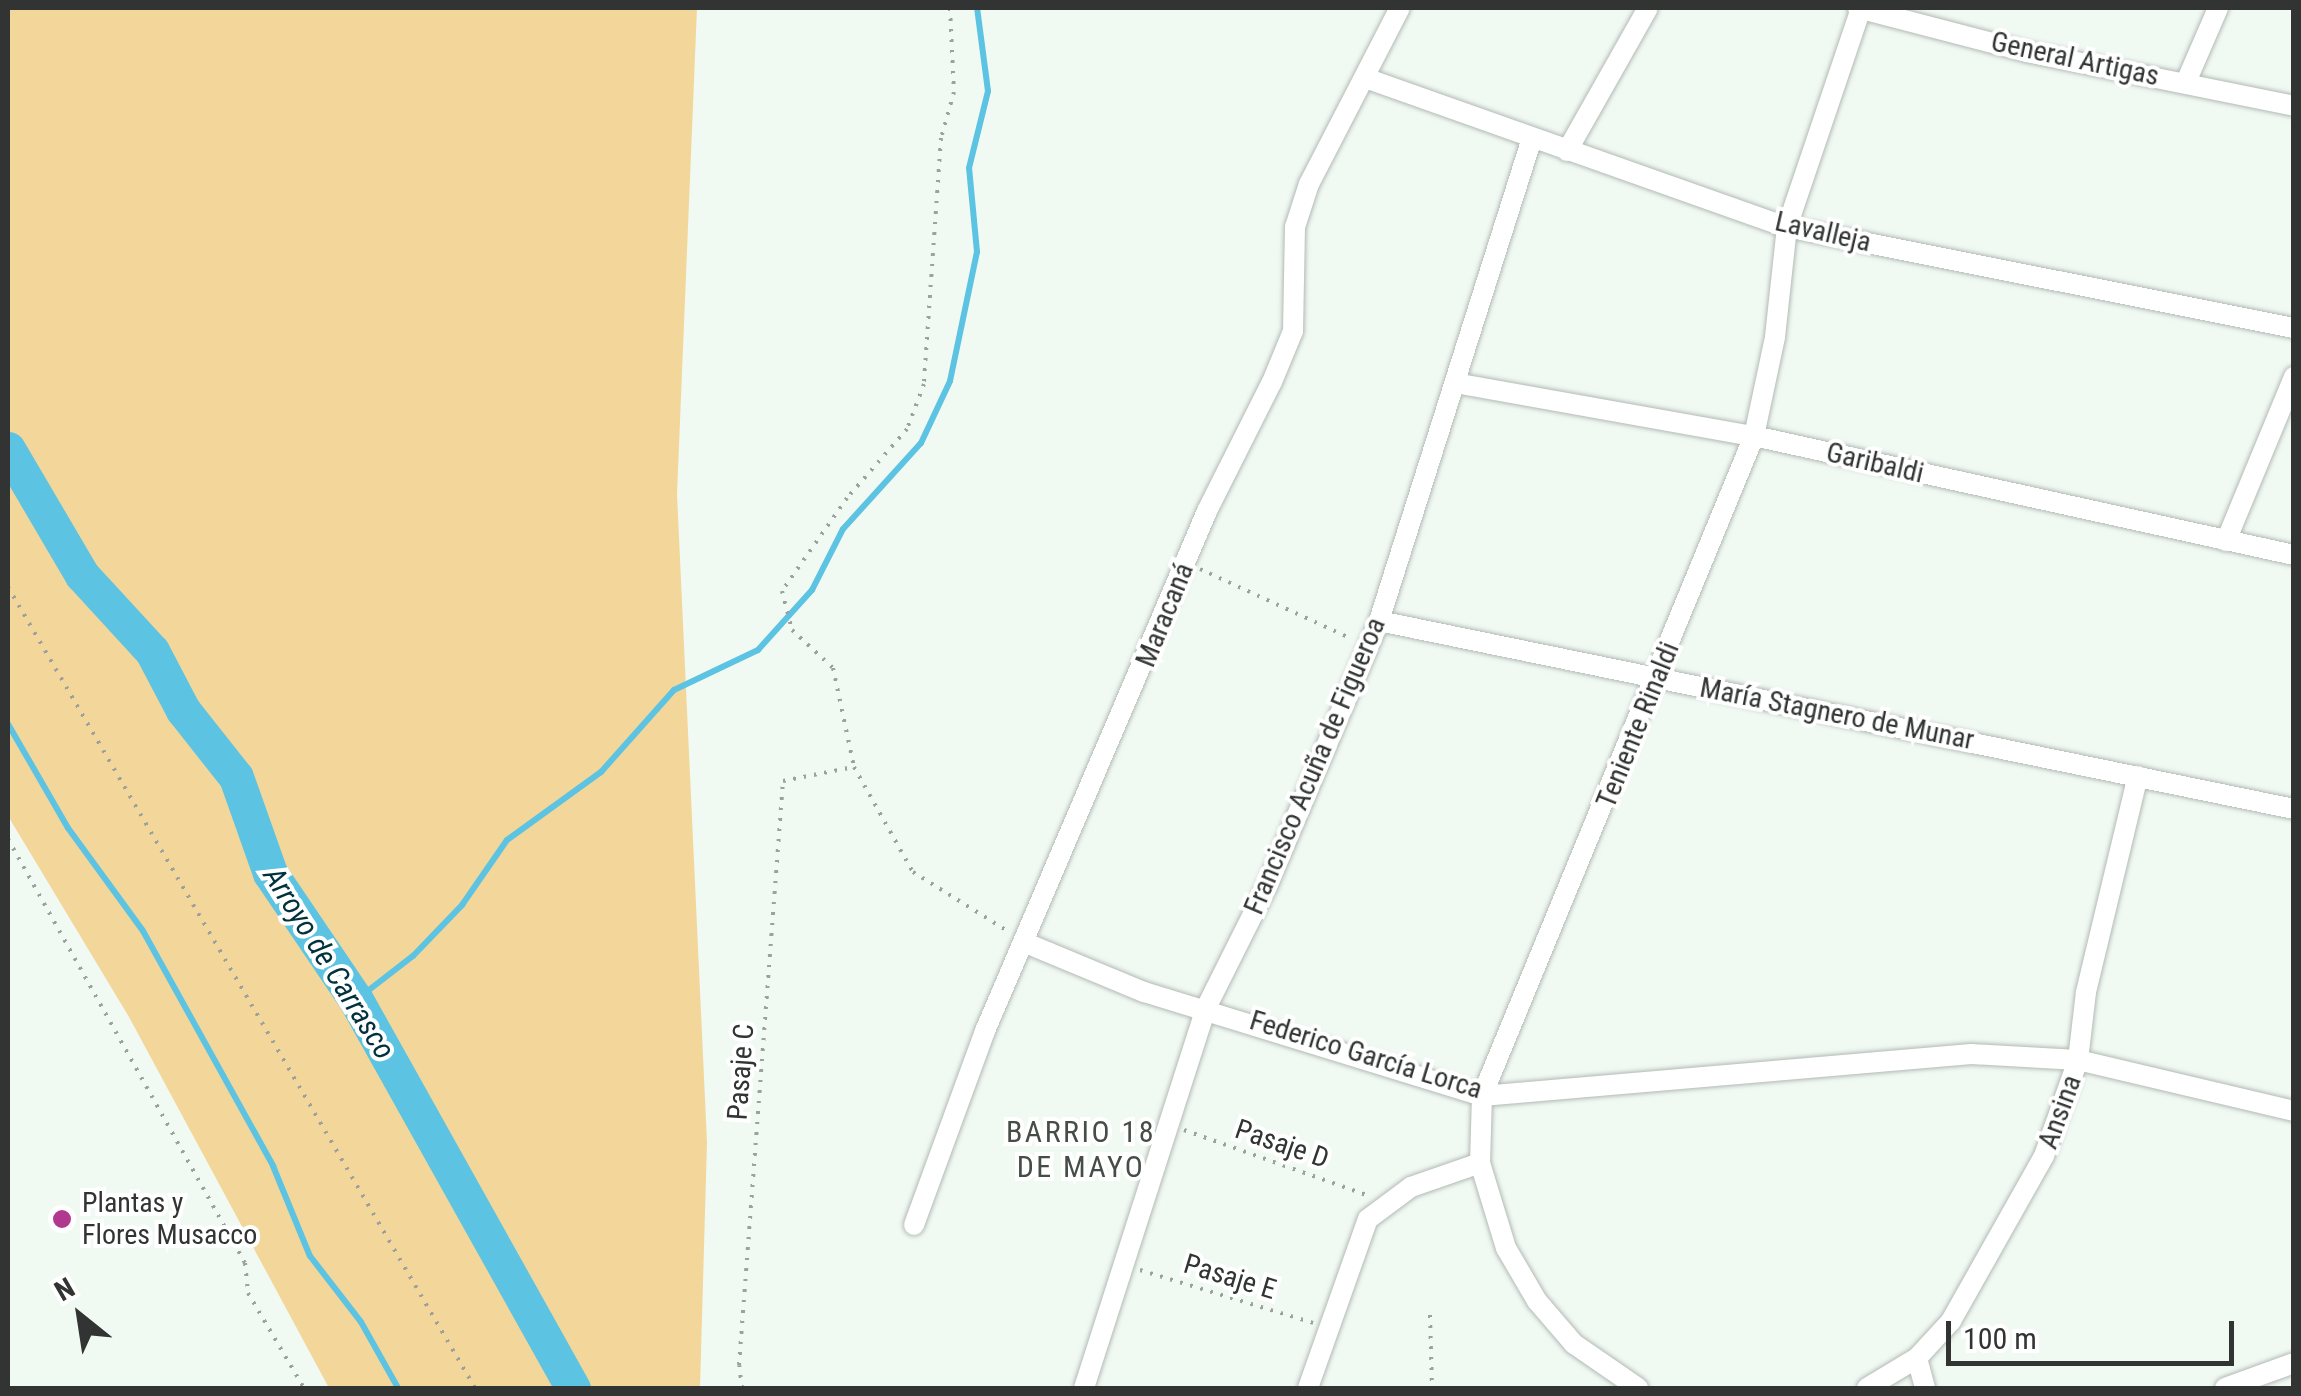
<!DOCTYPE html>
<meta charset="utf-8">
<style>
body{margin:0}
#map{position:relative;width:2301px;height:1396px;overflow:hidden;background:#f1f9f3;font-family:"Roboto Condensed",sans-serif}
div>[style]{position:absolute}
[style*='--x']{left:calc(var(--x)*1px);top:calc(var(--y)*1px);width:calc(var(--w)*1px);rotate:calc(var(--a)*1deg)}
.green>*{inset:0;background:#f3d69a}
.stream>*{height:6px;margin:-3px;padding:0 3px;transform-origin:3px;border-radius:3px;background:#5cc3e3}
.river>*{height:35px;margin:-17.5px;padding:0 17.5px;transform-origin:17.5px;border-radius:17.5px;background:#5cc3e3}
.path>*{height:4px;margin-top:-2px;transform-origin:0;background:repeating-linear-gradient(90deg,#9ca19d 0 2.5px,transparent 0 10.5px)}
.roads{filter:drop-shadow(0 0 2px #b3bab5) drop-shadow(0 0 2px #b3bab5)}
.minor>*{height:20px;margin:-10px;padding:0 10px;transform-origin:10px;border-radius:10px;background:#fff}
.dots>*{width:28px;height:28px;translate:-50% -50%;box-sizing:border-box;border:5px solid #fff;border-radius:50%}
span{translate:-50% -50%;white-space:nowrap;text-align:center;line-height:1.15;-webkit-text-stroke:8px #fff;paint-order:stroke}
.street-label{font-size:28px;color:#313432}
.poi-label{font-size:28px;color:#313432}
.left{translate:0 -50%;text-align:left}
.water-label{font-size:30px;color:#00313e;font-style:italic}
.neighbourhood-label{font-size:30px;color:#464d48;letter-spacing:2.5px}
.frame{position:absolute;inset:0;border:10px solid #313432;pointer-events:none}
.north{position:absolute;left:30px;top:1266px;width:100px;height:100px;-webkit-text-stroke:8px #fff;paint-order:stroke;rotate:330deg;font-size:28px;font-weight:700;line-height:40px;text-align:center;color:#313432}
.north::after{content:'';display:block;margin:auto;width:35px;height:45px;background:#313432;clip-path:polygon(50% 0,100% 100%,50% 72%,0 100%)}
.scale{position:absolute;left:1946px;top:1321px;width:288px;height:45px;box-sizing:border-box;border:5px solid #313432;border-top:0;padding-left:12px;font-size:30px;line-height:35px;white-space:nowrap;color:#313432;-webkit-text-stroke:8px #fff;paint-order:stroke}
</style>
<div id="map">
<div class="green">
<i style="clip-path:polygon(8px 8px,697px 8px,677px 494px,707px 1142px,700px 1388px,329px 1388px,129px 1017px,8px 816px)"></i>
</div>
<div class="stream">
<i style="--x:8;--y:724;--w:120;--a:60"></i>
<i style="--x:68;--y:828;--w:127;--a:53.9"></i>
<i style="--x:143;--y:931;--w:269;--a:61"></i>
<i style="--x:273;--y:1166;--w:97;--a:67.7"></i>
<i style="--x:310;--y:1256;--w:83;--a:52.3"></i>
<i style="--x:361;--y:1322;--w:76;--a:60.7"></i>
<i style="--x:356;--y:1000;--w:72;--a:-37.7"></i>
<i style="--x:413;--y:956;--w:71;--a:-46.1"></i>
<i style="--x:462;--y:905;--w:79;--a:-55.3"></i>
<i style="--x:507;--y:840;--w:116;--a:-35.9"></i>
<i style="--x:601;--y:772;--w:110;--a:-48.3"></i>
<i style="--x:674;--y:690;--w:93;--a:-25.5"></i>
<i style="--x:758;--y:650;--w:81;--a:-48"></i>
<i style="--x:812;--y:590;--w:68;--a:-63.1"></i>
<i style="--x:843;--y:529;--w:116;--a:-47.8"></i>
<i style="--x:921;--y:443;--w:68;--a:-64.9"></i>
<i style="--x:950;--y:381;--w:132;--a:-78.2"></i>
<i style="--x:977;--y:252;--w:84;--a:-95.4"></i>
<i style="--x:969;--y:168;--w:79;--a:-76.1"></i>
<i style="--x:988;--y:91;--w:84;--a:-97.5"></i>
</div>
<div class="river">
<i style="--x:8;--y:449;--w:146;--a:59.6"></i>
<i style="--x:82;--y:575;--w:103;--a:47.4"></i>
<i style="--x:152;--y:651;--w:67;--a:62.3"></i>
<i style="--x:183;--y:710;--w:85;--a:51.7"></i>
<i style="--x:236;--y:777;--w:102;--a:70.5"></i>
<i style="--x:270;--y:873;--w:153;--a:55.9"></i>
<i style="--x:356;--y:1000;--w:445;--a:60.8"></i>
</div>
<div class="path">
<i style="--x:950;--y:8;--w:84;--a:87.3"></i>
<i style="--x:954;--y:92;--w:48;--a:105.8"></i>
<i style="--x:941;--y:138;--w:247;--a:94"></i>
<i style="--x:924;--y:384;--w:48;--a:110.7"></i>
<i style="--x:907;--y:429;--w:91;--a:131"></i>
<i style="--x:847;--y:498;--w:113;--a:125"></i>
<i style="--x:782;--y:591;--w:40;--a:75.6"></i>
<i style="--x:792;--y:630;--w:56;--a:42.8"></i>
<i style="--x:833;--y:668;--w:101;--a:78"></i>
<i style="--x:854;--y:767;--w:120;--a:60.7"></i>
<i style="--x:913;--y:872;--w:113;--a:32"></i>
<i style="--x:1200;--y:569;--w:165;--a:24.7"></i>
<i style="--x:8;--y:587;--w:927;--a:59.76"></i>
<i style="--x:8;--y:839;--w:486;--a:60.8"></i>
<i style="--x:245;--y:1263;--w:30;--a:84"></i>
<i style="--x:248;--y:1293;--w:110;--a:59.5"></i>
<i style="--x:1184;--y:1130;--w:196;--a:19.6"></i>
<i style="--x:1140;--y:1270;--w:181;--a:17"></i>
<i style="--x:1430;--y:1315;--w:73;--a:88.4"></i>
<i style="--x:742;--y:1388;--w:23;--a:-97"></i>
<i style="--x:739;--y:1365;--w:586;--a:-85.69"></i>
<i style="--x:783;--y:781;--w:72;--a:-11.2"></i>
</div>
<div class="roads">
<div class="minor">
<i style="--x:1858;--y:8;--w:175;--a:14.6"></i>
<i style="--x:2027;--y:52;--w:272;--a:11.4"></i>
<i style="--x:1368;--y:79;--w:444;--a:19.5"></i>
<i style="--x:1787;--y:227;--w:517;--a:11.27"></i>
<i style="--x:2186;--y:82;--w:81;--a:-66.6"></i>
<i style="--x:1567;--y:151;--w:164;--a:-60.5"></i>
<i style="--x:1455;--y:383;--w:304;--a:10.1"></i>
<i style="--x:1754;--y:436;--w:553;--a:12.43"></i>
<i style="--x:2226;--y:541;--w:178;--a:-67.5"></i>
<i style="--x:1379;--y:621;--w:934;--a:11.61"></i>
<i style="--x:1026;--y:943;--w:128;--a:22.6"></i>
<i style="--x:1144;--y:992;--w:354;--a:17.1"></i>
<i style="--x:1482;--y:1096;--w:491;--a:-4.9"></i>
<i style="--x:1971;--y:1054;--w:107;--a:3.2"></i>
<i style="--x:2078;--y:1060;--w:222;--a:13.3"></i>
<i style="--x:914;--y:1225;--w:207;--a:-69.9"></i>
<i style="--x:985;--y:1031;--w:565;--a:-66.88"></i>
<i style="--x:1207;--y:511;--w:144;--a:-63.3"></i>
<i style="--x:1272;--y:382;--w:55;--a:-67.6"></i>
<i style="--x:1293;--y:331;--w:104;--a:-88.9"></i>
<i style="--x:1295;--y:227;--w:45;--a:-72"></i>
<i style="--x:1309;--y:184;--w:198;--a:-62.7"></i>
<i style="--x:1917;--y:1358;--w:31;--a:75"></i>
<i style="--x:1084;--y:1388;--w:401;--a:-72.2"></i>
<i style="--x:1207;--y:1006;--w:136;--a:-63.4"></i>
<i style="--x:1268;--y:884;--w:285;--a:-67.1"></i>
<i style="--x:1379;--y:621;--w:507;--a:-72.42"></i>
<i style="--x:1308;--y:1388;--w:179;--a:-70.5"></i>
<i style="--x:1368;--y:1219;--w:54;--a:-36.7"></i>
<i style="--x:1411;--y:1187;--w:73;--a:-19.2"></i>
<i style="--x:1638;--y:1388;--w:78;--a:-145.5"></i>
<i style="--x:1574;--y:1344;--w:57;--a:-130.7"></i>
<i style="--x:1537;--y:1301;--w:61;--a:-120.3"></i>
<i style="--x:1506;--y:1248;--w:89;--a:-107"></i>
<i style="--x:1480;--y:1163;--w:67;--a:-88.3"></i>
<i style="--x:1482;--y:1096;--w:714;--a:-67.6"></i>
<i style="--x:1754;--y:436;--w:101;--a:-78"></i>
<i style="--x:1775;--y:337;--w:111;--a:-83.8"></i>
<i style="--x:1787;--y:227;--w:231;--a:-71.3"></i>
<i style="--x:1867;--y:1388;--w:58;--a:-31"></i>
<i style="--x:1917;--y:1358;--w:50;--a:-47.4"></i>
<i style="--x:1951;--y:1321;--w:189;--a:-60.6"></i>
<i style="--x:2044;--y:1156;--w:102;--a:-70.5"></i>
<i style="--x:2078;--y:1060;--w:68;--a:-83.3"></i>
<i style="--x:2086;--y:992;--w:222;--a:-76.5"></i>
<i style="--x:2225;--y:1388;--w:73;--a:-19.9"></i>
</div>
</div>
<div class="dots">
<i style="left:62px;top:1219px;background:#b0388e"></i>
</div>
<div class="street-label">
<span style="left:2075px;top:59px;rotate:12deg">General Artigas</span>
<span style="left:1823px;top:232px;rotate:13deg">Lavalleja</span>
<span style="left:1875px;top:463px;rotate:13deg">Garibaldi</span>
<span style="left:1165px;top:615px;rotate:-68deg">Maracaná</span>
<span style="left:1837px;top:714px;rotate:11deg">María Stagnero de Munar</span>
<span style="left:1638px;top:725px;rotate:-68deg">Teniente Rinaldi</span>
<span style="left:1315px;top:766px;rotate:-67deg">Francisco Acuña de Figueroa</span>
<span style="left:1366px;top:1055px;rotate:17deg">Federico García Lorca</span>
<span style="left:741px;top:1072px;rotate:-86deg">Pasaje C</span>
<span style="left:2060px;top:1112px;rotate:-70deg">Ansina</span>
<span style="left:1282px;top:1144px;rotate:19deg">Pasaje D</span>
<span style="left:1230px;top:1277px;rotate:17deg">Pasaje E</span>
</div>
<div class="poi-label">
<span class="left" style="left:82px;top:1219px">Plantas y<br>Flores Musacco</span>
</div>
<div class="water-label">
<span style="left:329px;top:963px;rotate:58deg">Arroyo de Carrasco</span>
</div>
<div class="neighbourhood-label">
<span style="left:1081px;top:1149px">BARRIO 18<br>DE MAYO</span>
</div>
<div class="frame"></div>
<div class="north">N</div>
<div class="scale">100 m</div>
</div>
